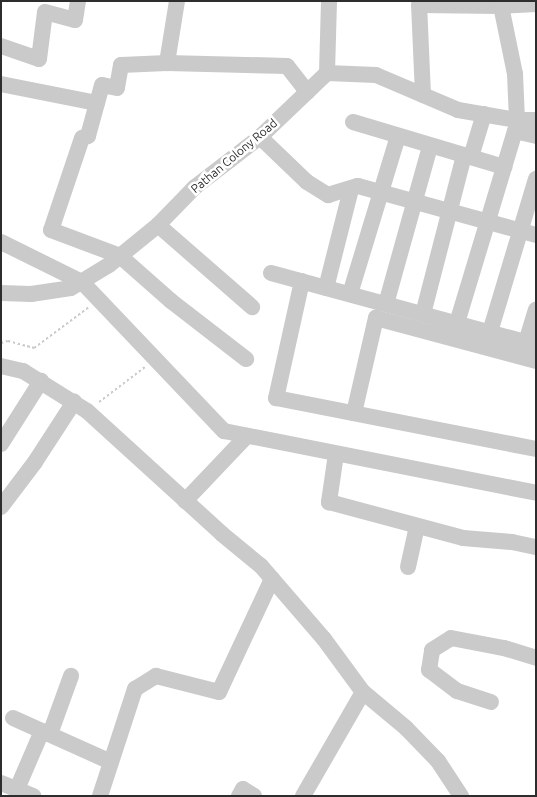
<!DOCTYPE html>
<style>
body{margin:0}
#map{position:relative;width:537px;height:797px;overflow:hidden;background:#fff;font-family:Ubuntu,sans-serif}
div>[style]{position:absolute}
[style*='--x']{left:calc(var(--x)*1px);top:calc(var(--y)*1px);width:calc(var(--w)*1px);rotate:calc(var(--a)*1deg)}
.path>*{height:2px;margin-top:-1px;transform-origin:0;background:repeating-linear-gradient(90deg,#cacaca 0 2.5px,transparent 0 5px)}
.minor>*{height:16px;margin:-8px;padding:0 8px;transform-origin:8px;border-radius:8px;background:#cacaca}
span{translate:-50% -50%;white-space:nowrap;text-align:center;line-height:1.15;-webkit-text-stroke:5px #fff;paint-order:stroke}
.street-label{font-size:12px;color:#2d2d2d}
.frame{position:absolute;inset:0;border:2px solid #2d2d2d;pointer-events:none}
</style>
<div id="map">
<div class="path">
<i style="--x:1;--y:343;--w:7;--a:-16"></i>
<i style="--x:8;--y:341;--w:27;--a:15"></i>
<i style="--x:34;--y:348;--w:69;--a:-36.7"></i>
<i style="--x:99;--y:402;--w:58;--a:-37.3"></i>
</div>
<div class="minor">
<i style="--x:177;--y:1;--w:63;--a:99.2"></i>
<i style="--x:167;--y:63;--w:120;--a:1.4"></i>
<i style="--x:287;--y:66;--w:33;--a:52"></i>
<i style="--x:500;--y:1;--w:75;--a:78.4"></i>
<i style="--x:515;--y:74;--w:46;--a:87.5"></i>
<i style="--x:1;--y:46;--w:40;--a:18.9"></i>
<i style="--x:39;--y:59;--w:47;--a:-82.7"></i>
<i style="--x:45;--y:12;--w:31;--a:15"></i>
<i style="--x:75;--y:20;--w:19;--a:-81"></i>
<i style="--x:167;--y:63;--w:46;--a:177.5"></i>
<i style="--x:121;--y:65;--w:23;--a:100"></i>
<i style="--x:117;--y:88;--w:15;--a:-169"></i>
<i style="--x:102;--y:85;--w:53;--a:105.4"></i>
<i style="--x:88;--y:136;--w:6;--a:162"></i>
<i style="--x:82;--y:138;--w:97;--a:108.6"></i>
<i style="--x:51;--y:230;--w:74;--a:20.6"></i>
<i style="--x:120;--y:256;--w:68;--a:41.4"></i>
<i style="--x:171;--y:301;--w:95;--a:37.7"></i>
<i style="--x:327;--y:73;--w:72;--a:-88.4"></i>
<i style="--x:1;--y:84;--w:98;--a:11.2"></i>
<i style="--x:423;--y:95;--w:90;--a:-92.5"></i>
<i style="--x:419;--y:5;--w:81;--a:0.7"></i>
<i style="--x:500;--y:6;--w:36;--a:-3"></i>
<i style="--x:353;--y:122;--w:158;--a:16.6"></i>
<i style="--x:260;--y:137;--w:65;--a:43.8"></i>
<i style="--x:307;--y:182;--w:25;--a:32"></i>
<i style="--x:328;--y:195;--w:31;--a:-17"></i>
<i style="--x:358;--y:186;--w:185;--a:15.4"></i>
<i style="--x:471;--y:157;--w:45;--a:-73.2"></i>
<i style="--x:158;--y:225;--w:125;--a:41.1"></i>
<i style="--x:1;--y:242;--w:90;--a:26.3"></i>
<i style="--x:82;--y:282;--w:206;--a:46.4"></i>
<i style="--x:224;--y:431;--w:318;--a:11.2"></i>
<i style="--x:271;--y:273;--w:275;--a:15.2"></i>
<i style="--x:302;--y:281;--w:120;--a:102.5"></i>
<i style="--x:276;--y:398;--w:265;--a:11.1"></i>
<i style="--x:326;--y:288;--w:102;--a:-75.8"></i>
<i style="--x:1;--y:293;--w:30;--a:2"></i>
<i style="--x:31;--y:294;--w:40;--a:-8.5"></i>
<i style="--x:71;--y:288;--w:44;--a:-31.2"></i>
<i style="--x:109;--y:265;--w:63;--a:-39.2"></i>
<i style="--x:158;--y:225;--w:53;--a:-45.8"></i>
<i style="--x:195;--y:187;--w:82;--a:-37.6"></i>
<i style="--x:260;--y:137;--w:93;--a:-43.7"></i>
<i style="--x:327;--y:73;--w:49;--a:2.3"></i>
<i style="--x:376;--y:75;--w:89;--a:23.1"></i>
<i style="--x:458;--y:110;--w:60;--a:9.6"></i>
<i style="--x:517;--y:120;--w:19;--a:0"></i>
<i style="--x:350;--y:294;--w:165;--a:-73.1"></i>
<i style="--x:386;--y:304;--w:164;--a:-74.4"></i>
<i style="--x:423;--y:314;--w:164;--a:-75.5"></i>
<i style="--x:457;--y:323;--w:201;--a:-73.2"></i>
<i style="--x:515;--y:131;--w:22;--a:13"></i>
<i style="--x:490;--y:332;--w:160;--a:-73.3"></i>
<i style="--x:526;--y:342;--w:34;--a:-73"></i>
<i style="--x:1;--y:366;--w:23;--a:13"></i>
<i style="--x:23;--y:371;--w:75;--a:32"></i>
<i style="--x:87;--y:411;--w:183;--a:42.3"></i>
<i style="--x:222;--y:534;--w:50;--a:39.4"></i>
<i style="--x:261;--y:566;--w:96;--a:49.2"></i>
<i style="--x:324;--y:639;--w:66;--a:53.7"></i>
<i style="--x:363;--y:692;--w:56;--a:39.9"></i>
<i style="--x:406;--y:728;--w:46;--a:45.9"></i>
<i style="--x:438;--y:761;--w:42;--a:56.7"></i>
<i style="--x:354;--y:413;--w:98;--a:-77"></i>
<i style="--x:376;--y:318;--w:166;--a:15"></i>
<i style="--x:1;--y:444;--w:75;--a:-57.6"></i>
<i style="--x:336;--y:454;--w:49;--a:98.3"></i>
<i style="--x:329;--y:502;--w:139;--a:15"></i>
<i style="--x:463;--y:538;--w:49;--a:4.7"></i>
<i style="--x:512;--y:542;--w:25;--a:12"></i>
<i style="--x:185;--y:501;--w:90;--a:-46.4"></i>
<i style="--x:1;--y:507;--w:56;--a:-52.9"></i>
<i style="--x:35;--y:462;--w:72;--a:-57"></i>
<i style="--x:408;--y:567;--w:42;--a:-77.6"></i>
<i style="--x:491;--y:702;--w:36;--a:-162"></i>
<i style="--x:457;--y:691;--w:35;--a:-143"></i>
<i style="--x:429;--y:670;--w:20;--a:-81"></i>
<i style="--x:432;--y:650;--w:22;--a:-32"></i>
<i style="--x:451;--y:638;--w:54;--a:10.7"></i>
<i style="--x:504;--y:648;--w:34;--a:17"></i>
<i style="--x:13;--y:718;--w:107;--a:24.2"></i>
<i style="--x:50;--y:734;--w:62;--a:-70.1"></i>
<i style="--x:1;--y:783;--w:35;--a:22"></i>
<i style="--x:17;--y:789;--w:63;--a:-66.7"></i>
<i style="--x:100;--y:796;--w:113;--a:-71.9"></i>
<i style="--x:135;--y:689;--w:25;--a:-32"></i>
<i style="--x:156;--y:676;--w:65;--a:14.3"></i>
<i style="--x:219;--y:692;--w:125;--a:-64.9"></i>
<i style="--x:239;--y:796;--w:8;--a:-60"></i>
<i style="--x:243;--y:789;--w:13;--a:32"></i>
<i style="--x:303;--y:796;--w:120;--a:-60"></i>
</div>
<div class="street-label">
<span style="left:234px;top:156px;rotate:-40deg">Pathan Colony Road</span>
</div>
<div class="frame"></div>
</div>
